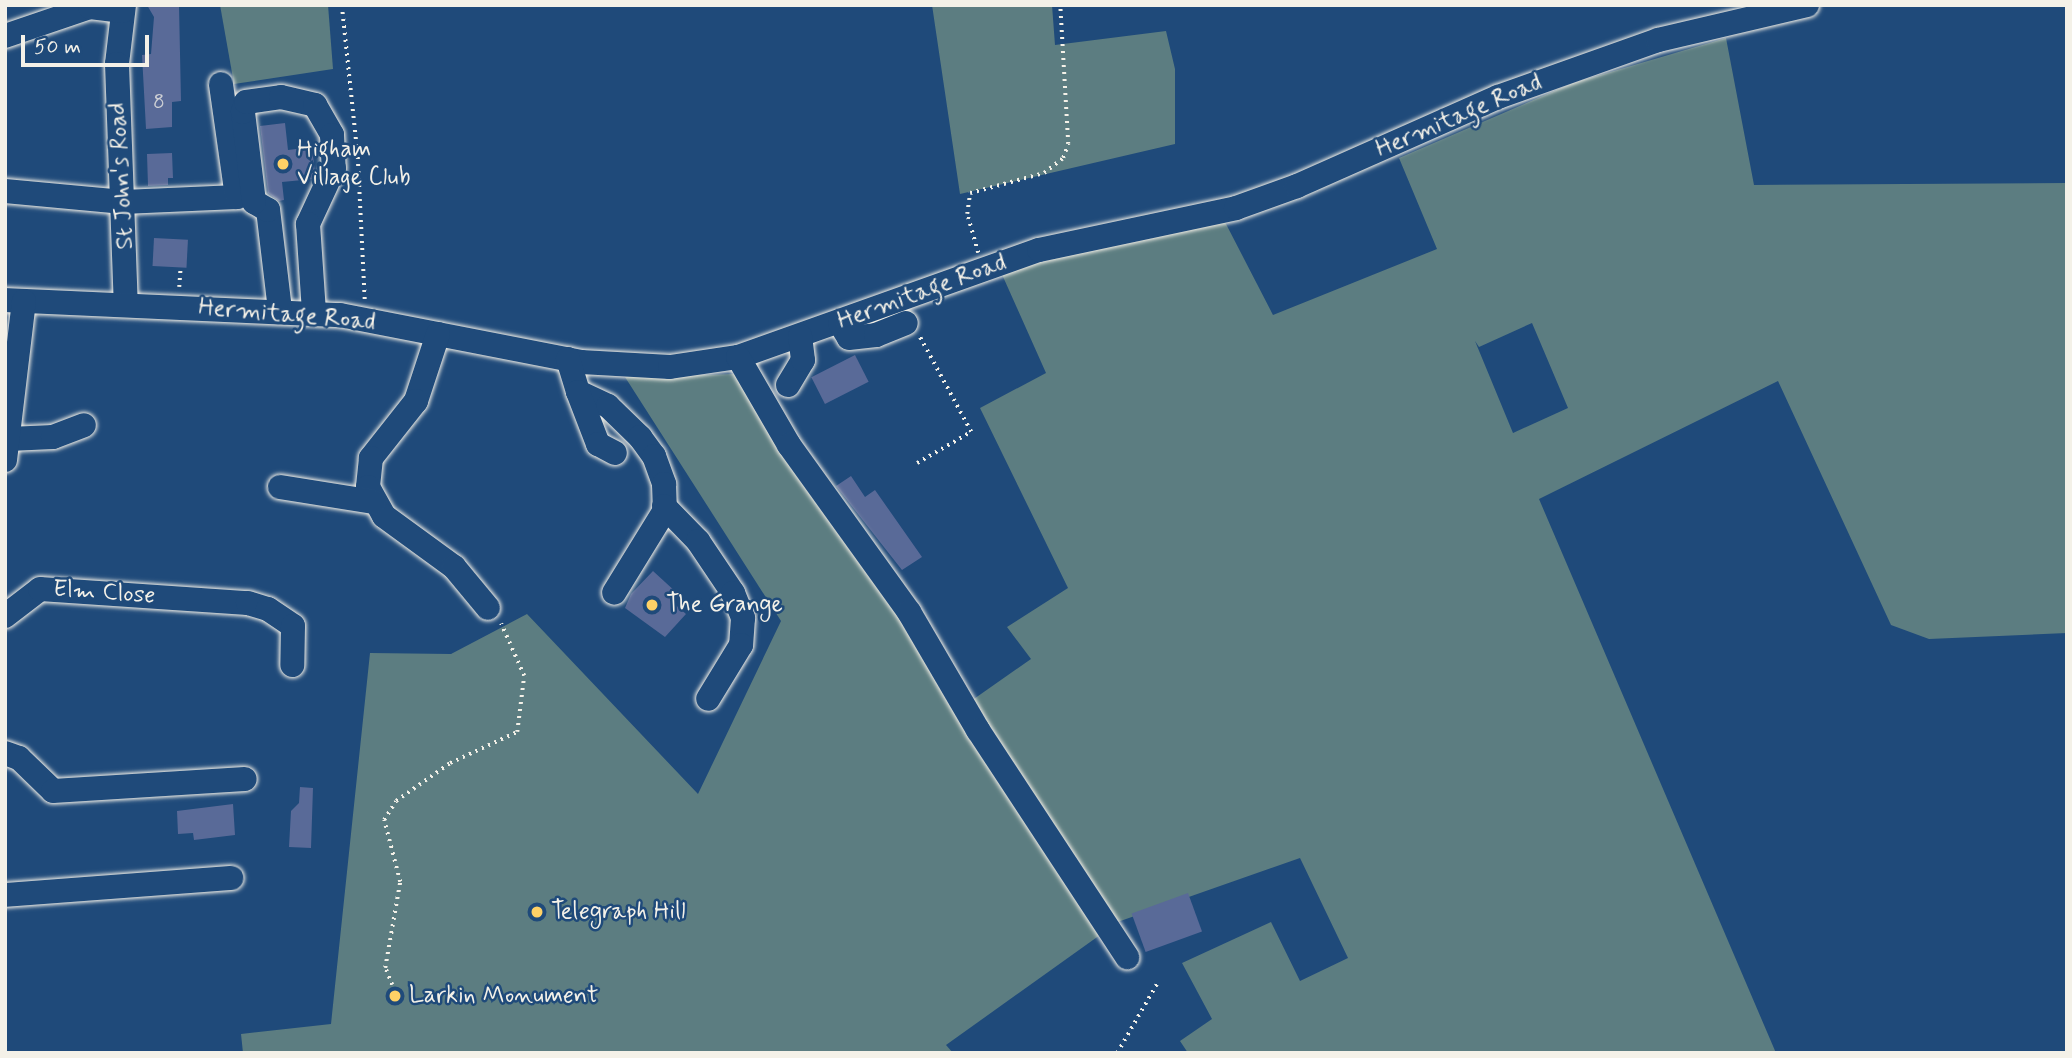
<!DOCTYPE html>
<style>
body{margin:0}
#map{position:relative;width:2072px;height:1058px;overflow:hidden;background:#1f4a7a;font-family:Mynerve,sans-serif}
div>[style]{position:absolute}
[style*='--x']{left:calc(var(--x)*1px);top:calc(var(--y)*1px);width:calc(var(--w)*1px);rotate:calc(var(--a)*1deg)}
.green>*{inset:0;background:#5c7d81}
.building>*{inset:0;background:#596a98;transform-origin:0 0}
.path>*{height:3.5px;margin-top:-1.75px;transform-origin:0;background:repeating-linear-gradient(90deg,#f4f1e8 0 2px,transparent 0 7px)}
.roads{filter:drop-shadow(0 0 2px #f4f1e8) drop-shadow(0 0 2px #f4f1e8)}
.minor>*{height:24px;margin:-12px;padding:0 12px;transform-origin:12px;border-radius:12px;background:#1f4a7a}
.dots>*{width:19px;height:19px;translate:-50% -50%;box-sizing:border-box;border:4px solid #1f4a7a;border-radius:50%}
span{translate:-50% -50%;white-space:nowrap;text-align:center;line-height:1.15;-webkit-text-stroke:5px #1f4a7a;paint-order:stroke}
.number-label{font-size:21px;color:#cdcfd4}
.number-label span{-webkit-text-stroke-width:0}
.street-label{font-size:24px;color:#f4f1e8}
.poi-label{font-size:24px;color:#f4f1e8}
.left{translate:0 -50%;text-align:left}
.frame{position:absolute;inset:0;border:7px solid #f4f1e8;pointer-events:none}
.scale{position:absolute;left:21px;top:35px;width:128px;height:32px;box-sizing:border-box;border:4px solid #f4f1e8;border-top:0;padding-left:9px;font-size:21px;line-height:24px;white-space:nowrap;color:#f4f1e8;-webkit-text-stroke:5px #1f4a7a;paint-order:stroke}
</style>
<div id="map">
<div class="green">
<i style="clip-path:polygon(220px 5px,328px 5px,333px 69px,234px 84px)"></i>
<i style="clip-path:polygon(932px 5px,1052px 5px,1055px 45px,1166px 31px,1175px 69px,1175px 144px,960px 194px)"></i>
<i style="clip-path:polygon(evenodd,1726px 38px,1754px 185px,2067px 183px,2067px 633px,1929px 639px,1891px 625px,1778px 381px,1539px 499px,1776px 1053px,1188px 1053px,1180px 1041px,1212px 1019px,1182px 963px,1271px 922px,1300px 981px,1348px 958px,1300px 858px,1109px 925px,971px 701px,1031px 659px,1007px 627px,1068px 588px,980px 408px,1046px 373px,1000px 270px,1225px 222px,1273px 315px,1437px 249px,1399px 158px,1573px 83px,1726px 38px,1532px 323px,1568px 408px,1513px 433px,1475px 341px,1479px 347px,1532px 323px)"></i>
<i style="clip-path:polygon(736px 374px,913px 635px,1100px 935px,946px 1045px,953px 1053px,243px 1053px,241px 1034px,331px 1024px,370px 653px,451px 654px,527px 614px,698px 794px,781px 621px,625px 377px)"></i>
</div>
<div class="building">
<i style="clip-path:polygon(147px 5px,179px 5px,181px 101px,172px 102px,172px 127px,146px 129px,142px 55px,151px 54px,154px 17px)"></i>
<i style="clip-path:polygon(285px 123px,288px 150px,312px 147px,315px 173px,313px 179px,282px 182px,284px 200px,279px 201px,268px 193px,260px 126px)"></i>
<i style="clip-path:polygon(172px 153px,173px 178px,168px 178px,168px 185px,148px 186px,147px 154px)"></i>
<i style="left:154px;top:238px;width:34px;height:28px;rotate:3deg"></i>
<i style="left:855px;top:355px;width:30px;height:49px;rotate:63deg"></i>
<i style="clip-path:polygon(851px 476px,865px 497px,875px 490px,922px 557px,902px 570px,836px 486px)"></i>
<i style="clip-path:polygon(653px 571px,677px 593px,670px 600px,686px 614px,665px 637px,625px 608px,631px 594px)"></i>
<i style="clip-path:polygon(300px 787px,313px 788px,311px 848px,289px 847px,291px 811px,299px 803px)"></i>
<i style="clip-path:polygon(233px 804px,235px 835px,194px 840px,193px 833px,178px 834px,177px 811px)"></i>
<i style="left:1188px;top:893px;width:41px;height:60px;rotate:70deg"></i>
</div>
<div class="path">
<i style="--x:342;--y:5;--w:153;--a:84"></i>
<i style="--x:358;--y:157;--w:143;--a:87.2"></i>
<i style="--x:978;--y:253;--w:41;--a:-105.8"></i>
<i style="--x:967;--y:214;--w:21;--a:-82"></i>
<i style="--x:970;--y:193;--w:77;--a:-15.1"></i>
<i style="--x:1044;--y:173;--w:24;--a:-38"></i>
<i style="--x:1063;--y:158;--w:15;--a:-70"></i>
<i style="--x:1068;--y:144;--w:139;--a:-93.3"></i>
<i style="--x:179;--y:287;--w:16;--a:-86"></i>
<i style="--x:917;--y:463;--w:62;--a:-29.9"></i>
<i style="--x:971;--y:432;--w:109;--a:-118.4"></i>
<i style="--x:392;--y:985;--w:18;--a:-112"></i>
<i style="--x:385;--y:968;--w:87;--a:-80.1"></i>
<i style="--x:400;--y:882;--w:64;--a:-104.5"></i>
<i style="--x:384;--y:820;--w:22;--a:-58"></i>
<i style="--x:396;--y:801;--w:66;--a:-35.1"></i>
<i style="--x:450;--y:763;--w:74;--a:-24.8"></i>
<i style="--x:517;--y:732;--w:56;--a:-82.9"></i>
<i style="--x:524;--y:676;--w:57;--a:-113.9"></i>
<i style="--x:1117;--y:1053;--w:82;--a:-60"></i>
</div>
<div class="roads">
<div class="minor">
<i style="--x:124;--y:5;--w:59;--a:96.8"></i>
<i style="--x:117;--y:64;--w:241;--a:87.9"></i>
<i style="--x:5;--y:36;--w:90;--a:-18.8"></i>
<i style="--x:90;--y:7;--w:33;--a:7"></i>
<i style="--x:5;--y:191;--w:119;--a:5.3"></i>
<i style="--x:123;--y:202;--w:114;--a:-2.5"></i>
<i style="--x:237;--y:197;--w:114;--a:-98.1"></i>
<i style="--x:5;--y:300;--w:335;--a:2.6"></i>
<i style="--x:340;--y:315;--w:246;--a:11"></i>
<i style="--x:581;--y:362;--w:89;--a:3.2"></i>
<i style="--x:670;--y:367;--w:69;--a:-8.4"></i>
<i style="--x:738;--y:357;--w:319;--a:-19.6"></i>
<i style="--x:1039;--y:250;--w:201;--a:-12"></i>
<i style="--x:1236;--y:208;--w:65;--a:-19.8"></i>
<i style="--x:1297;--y:186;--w:220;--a:-23.9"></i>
<i style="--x:1498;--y:97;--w:170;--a:-19.6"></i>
<i style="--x:1658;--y:40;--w:153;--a:-13.2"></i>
<i style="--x:280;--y:310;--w:101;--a:-96.8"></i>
<i style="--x:268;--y:210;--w:16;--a:-150"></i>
<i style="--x:254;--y:202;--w:91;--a:-97"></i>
<i style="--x:243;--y:112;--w:10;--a:-73"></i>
<i style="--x:246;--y:102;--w:35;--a:-8"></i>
<i style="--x:281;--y:97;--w:35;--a:13"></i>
<i style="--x:315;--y:105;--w:34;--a:60"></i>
<i style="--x:332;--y:135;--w:33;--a:87"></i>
<i style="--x:334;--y:168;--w:62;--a:114.9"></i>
<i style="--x:308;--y:224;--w:89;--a:86.1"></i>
<i style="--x:840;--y:323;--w:17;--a:59"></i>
<i style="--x:849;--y:338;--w:27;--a:-6"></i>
<i style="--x:876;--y:335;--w:32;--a:-22"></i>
<i style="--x:438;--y:334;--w:71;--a:108.2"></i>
<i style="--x:416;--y:401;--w:73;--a:128.3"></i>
<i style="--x:371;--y:458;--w:29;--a:96"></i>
<i style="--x:368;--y:487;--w:33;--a:61"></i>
<i style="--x:384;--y:516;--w:87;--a:36.1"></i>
<i style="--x:454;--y:567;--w:53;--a:50.3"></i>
<i style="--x:738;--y:357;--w:102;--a:59.9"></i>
<i style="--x:789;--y:445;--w:206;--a:54.3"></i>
<i style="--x:909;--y:612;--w:137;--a:59.7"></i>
<i style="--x:978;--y:730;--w:272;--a:56.7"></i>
<i style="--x:568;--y:359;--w:34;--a:73"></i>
<i style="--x:578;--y:392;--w:33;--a:25"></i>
<i style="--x:608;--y:406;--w:45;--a:44.1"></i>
<i style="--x:640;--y:437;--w:24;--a:54"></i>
<i style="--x:654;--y:456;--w:30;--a:70"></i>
<i style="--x:664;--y:484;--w:26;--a:88"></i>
<i style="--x:665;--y:510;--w:97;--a:121.6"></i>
<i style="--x:788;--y:385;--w:29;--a:-59"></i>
<i style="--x:803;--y:360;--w:24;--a:-97"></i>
<i style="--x:578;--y:392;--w:56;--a:69"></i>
<i style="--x:598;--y:444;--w:19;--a:28"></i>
<i style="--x:9;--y:439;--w:44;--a:-2.6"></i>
<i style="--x:53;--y:437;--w:33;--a:-21"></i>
<i style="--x:5;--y:460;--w:160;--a:-83.2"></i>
<i style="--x:280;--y:487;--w:95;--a:9.1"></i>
<i style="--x:664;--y:506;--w:49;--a:45.8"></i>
<i style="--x:698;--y:541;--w:63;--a:56.1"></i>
<i style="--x:733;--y:593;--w:27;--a:68"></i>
<i style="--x:743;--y:618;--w:27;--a:94"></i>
<i style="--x:741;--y:645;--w:63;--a:121.4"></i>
<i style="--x:5;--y:616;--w:44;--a:-37.6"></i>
<i style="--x:40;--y:589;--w:208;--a:3.9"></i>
<i style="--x:248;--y:603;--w:21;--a:17"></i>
<i style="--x:268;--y:609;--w:30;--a:34"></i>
<i style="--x:293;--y:626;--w:39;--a:91"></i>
<i style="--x:5;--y:753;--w:15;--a:20"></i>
<i style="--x:19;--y:758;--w:47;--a:44.1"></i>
<i style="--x:53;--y:791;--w:192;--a:-3.6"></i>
<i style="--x:5;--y:895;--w:227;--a:-4.3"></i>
</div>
</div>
<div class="dots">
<i style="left:283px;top:164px;background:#ffd166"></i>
<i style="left:652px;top:605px;background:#ffd166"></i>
<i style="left:537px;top:912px;background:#ffd166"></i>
<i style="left:395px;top:996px;background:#ffd166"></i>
</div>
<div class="number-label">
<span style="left:159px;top:102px">8</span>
</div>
<div class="street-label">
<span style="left:1459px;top:116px;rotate:-23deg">Hermitage Road</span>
<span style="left:122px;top:176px;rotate:-93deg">St John's Road</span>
<span style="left:922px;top:292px;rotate:-20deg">Hermitage Road</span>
<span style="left:287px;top:315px;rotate:5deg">Hermitage Road</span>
<span style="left:104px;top:593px;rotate:4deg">Elm Close</span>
</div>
<div class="poi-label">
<span class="left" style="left:297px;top:164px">Higham<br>Village Club</span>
<span class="left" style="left:666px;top:605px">The Grange</span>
<span class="left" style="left:551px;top:912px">Telegraph Hill</span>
<span class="left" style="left:409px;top:996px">Larkin Monument</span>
</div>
<div class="frame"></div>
<div class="scale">50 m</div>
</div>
